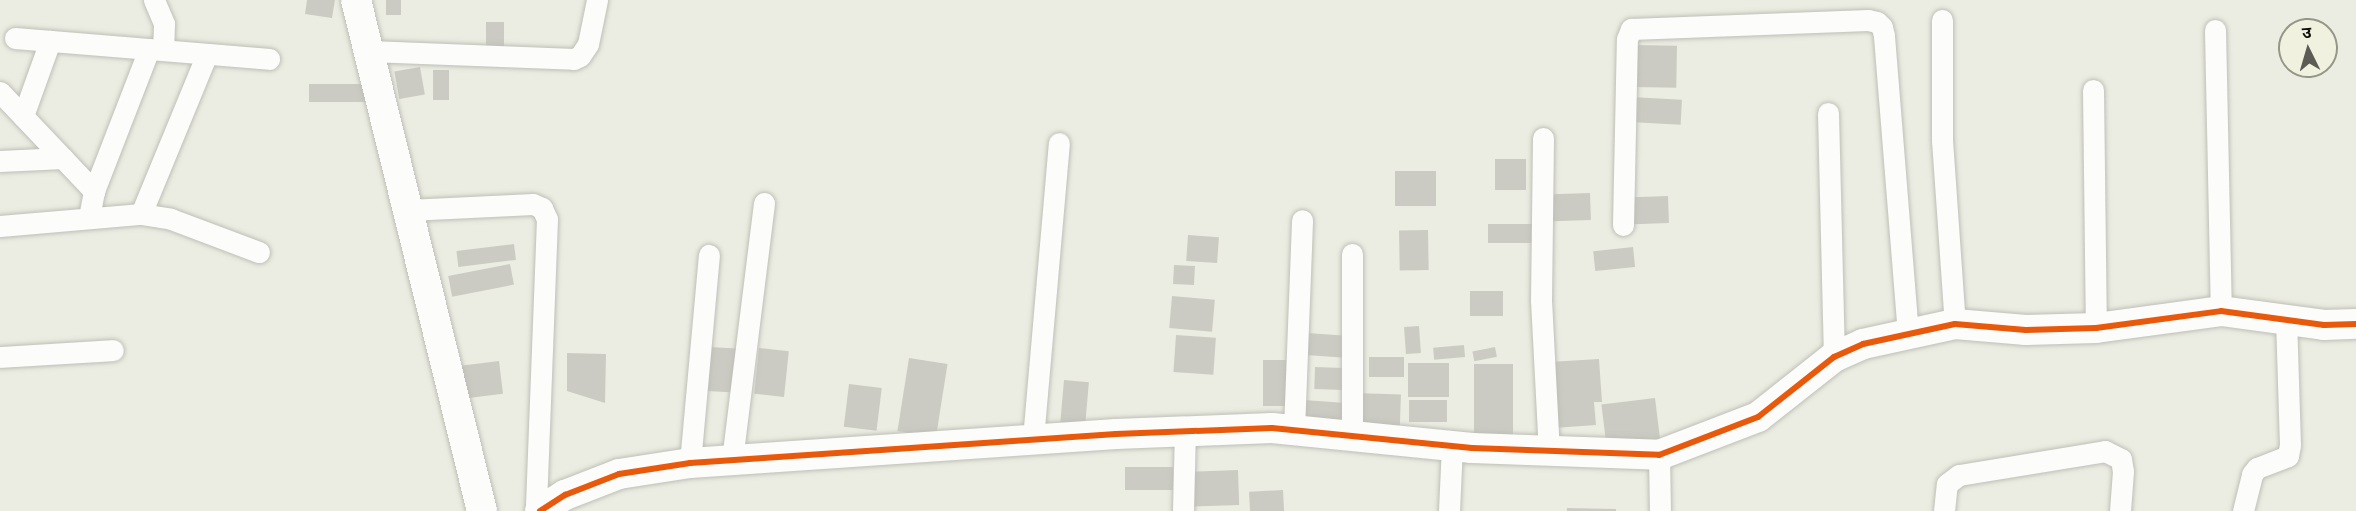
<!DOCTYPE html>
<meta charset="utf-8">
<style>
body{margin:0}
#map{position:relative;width:2356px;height:511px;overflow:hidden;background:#ecede2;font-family:"Libre Baskerville","Noto Sans Devanagari",serif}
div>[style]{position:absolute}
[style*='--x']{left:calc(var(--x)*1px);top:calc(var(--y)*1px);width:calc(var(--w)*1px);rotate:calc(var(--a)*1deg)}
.building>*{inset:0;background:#cbcbc3;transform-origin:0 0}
.roads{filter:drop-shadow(0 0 2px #bebfb7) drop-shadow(0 0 2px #bebfb7)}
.street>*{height:21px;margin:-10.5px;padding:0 10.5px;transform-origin:10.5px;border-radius:10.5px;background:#fcfcfb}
.secondary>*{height:30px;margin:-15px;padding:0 15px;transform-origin:15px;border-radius:15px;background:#fcfcfb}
.cycleway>*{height:6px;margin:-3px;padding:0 3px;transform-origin:3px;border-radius:3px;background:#e8590c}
span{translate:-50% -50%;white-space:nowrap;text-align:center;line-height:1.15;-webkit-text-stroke:5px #f0f1de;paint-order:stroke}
.north{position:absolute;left:2278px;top:18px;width:60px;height:60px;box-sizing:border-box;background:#f0f1de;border:2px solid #969688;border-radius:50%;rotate:355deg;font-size:16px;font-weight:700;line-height:24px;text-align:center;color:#0e0e08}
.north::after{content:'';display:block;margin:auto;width:21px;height:27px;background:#5c5c54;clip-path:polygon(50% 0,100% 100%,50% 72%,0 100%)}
</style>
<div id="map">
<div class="building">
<i style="clip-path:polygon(307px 0,335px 0,332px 18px,305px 14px)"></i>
<i style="left:386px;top:0;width:15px;height:15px"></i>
<i style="left:486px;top:22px;width:18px;height:25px"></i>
<i style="left:1634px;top:45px;width:43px;height:42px;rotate:1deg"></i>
<i style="left:420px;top:67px;width:28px;height:26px;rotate:80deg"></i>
<i style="left:433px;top:70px;width:16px;height:30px"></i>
<i style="left:366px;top:84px;width:18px;height:57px;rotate:90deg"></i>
<i style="left:1631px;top:97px;width:51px;height:25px;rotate:3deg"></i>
<i style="left:1495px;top:159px;width:31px;height:31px"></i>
<i style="left:1395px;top:171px;width:41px;height:35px"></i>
<i style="left:1590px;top:193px;width:27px;height:38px;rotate:88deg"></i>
<i style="left:1668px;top:196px;width:27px;height:35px;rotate:88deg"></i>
<i style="left:1488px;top:224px;width:46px;height:19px"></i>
<i style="left:1428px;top:230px;width:40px;height:29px;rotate:89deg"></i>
<i style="left:1188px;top:235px;width:31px;height:26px;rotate:4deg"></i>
<i style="left:514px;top:244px;width:16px;height:58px;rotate:83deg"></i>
<i style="left:1633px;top:247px;width:20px;height:40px;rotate:84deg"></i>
<i style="left:510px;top:264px;width:21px;height:63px;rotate:79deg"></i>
<i style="left:1174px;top:265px;width:21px;height:19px;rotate:3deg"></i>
<i style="left:1503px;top:291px;width:25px;height:33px;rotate:90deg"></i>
<i style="left:1172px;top:296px;width:43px;height:32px;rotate:5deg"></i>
<i style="left:1419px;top:326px;width:27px;height:15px;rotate:86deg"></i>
<i style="left:1307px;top:333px;width:43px;height:22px;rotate:4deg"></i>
<i style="left:1176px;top:335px;width:40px;height:37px;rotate:4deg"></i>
<i style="left:1464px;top:345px;width:12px;height:31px;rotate:85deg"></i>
<i style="left:709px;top:347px;width:33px;height:44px;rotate:3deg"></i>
<i style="left:1495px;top:347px;width:10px;height:23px;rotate:79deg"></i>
<i style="left:759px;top:348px;width:30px;height:46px;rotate:6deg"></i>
<i style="clip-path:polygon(567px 353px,606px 354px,605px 403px,567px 391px)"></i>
<i style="left:1404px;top:357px;width:20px;height:35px;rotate:90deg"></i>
<i style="left:909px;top:358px;width:39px;height:74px;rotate:9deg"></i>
<i style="clip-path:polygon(1599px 359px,1602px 402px,1594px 402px,1596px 425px,1554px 428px,1549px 362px)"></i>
<i style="left:1263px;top:360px;width:26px;height:46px"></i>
<i style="left:499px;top:361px;width:33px;height:43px;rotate:83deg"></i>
<i style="left:1449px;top:363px;width:34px;height:41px;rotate:90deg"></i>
<i style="left:1474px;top:364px;width:39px;height:72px"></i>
<i style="left:1315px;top:367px;width:29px;height:22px;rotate:2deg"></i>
<i style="left:1064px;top:380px;width:25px;height:45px;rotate:5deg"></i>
<i style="left:849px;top:384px;width:33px;height:43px;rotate:7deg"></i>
<i style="left:1355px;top:393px;width:46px;height:36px;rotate:2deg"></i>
<i style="left:1655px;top:398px;width:48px;height:54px;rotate:83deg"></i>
<i style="left:1304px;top:400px;width:45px;height:27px;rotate:4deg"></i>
<i style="left:1447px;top:400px;width:22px;height:38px;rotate:90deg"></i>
<i style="left:1173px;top:467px;width:23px;height:48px;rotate:90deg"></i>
<i style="left:1238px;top:470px;width:35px;height:47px;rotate:88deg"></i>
<i style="left:1283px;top:490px;width:21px;height:34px;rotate:87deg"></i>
<i style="clip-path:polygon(1567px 508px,1616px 509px,1616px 511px,1567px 511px)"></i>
</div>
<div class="roads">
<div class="street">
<i style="--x:154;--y:0;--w:26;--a:67"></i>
<i style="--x:164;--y:24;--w:26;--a:92"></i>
<i style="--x:1942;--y:20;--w:120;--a:90"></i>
<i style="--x:1942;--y:140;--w:184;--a:86"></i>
<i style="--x:2215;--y:30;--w:281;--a:88.8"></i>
<i style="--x:15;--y:38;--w:255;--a:4.7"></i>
<i style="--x:369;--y:51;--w:205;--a:2.2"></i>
<i style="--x:574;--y:59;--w:7;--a:-27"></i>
<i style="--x:580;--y:56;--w:14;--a:-56"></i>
<i style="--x:588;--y:44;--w:45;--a:-78.4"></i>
<i style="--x:2093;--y:90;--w:238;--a:89.3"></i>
<i style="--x:0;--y:92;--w:137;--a:46.5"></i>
<i style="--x:1828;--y:113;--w:244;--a:88.6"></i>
<i style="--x:23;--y:116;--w:80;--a:-70.2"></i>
<i style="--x:1543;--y:138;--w:162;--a:90.7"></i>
<i style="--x:1541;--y:300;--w:151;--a:87"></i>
<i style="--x:0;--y:161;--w:63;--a:-2.7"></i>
<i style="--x:408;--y:210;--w:125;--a:-2.7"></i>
<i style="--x:533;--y:204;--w:10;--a:24"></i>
<i style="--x:542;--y:208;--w:12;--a:66"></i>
<i style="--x:547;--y:219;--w:292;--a:92.2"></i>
<i style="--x:141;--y:214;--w:173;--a:-67.6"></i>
<i style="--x:89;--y:217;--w:26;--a:-79"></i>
<i style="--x:94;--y:191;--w:152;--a:-68.8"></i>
<i style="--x:1623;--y:225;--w:186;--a:-88.8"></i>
<i style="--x:1627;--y:39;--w:11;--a:-68"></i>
<i style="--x:1631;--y:29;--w:237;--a:-2.2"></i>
<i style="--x:1868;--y:20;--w:9;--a:13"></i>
<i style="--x:1877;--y:22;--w:7;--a:45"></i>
<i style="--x:1882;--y:27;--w:9;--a:77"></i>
<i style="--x:1884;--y:36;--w:299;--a:85.4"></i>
<i style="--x:0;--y:226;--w:142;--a:-4.9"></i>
<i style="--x:141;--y:214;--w:30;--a:9"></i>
<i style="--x:171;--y:219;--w:94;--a:20.6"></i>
<i style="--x:0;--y:357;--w:113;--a:-3.5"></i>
<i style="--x:1294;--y:430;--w:210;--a:-87.8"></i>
<i style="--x:1352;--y:435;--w:181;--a:-90"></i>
<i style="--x:1033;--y:439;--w:297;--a:-85"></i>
<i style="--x:1659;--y:455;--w:56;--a:89"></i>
<i style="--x:732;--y:460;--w:259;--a:-82.9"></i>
<i style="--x:690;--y:463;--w:209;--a:-84.8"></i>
<i style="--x:1183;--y:511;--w:80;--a:-88.6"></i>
<i style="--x:1449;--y:511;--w:65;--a:-87.4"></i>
<i style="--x:1944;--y:511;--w:27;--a:-84"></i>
<i style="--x:1947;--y:484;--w:15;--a:-37"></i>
<i style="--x:1959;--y:475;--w:148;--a:-9.3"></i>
<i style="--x:2105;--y:451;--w:18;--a:27"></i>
<i style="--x:2121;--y:459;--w:12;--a:81"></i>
<i style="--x:2123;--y:471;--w:40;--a:94.3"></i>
<i style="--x:2243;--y:511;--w:38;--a:-76"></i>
<i style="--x:2252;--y:474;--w:8;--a:-50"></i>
<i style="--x:2257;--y:468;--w:33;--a:-21"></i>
<i style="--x:2288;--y:456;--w:11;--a:-80"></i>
<i style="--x:2290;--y:445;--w:126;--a:-91.8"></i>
</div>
<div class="secondary">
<i style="--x:356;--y:0;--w:526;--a:76.15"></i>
<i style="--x:540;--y:511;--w:30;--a:-33"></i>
<i style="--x:565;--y:495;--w:58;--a:-21.3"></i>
<i style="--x:619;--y:474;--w:72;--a:-8.8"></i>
<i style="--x:690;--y:463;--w:427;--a:-3.9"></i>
<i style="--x:1116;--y:434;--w:156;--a:-2.2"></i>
<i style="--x:1272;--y:428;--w:201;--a:5.7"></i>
<i style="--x:1472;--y:448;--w:187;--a:2.1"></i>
<i style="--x:1659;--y:455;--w:106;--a:-21"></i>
<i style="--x:1758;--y:417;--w:97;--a:-38.3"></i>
<i style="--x:1834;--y:357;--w:32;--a:-24"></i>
<i style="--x:1863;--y:344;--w:94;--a:-12.3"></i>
<i style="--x:1955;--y:324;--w:71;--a:4.8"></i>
<i style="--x:2026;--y:330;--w:70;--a:-1.6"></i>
<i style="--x:2096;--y:328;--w:126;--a:-7.7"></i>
<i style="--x:2221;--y:311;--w:104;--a:7.7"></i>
<i style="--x:2324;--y:325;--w:32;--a:-2"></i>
</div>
</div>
<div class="cycleway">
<i style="--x:540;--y:511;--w:30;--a:-33"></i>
<i style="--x:565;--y:495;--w:58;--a:-21.3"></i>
<i style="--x:619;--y:474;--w:72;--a:-8.8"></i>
<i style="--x:690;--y:463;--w:427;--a:-3.9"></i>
<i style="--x:1116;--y:434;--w:156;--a:-2.2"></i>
<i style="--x:1272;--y:428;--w:201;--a:5.7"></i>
<i style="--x:1472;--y:448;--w:187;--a:2.1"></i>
<i style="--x:1659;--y:455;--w:106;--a:-21"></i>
<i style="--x:1758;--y:417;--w:97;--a:-38.3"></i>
<i style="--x:1834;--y:357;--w:32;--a:-24"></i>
<i style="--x:1863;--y:344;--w:94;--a:-12.3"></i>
<i style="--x:1955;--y:324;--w:71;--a:4.8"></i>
<i style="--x:2026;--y:330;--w:70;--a:-1.6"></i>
<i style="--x:2096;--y:328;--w:126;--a:-7.7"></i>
<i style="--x:2221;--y:311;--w:104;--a:7.7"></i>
<i style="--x:2324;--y:325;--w:32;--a:-2"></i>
</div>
<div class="north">उ</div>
</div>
